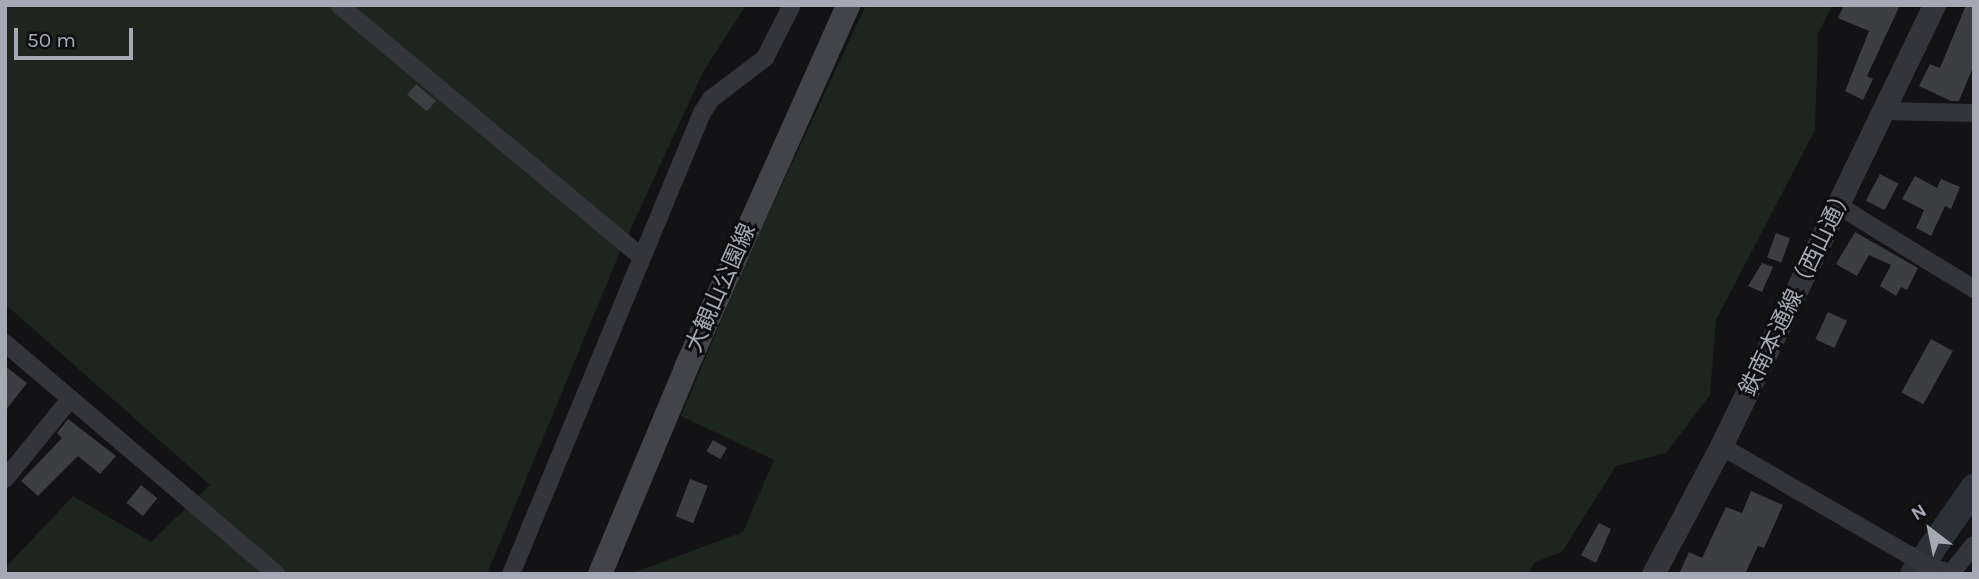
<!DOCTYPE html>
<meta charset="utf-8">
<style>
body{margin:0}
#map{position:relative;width:1979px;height:579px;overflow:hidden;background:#131315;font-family:Karla,"Noto Sans JP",sans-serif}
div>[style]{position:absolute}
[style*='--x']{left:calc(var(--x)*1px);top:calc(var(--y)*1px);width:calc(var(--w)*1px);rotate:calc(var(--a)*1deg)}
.green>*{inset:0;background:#1d251f}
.river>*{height:28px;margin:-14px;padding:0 14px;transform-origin:14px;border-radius:14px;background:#2a3138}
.building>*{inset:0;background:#3d3e42;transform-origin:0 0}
.minor>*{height:18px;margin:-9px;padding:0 9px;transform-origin:9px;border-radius:9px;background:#34353a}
.tertiary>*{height:23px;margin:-11.5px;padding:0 11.5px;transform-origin:11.5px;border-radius:11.5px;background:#34353a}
.secondary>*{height:24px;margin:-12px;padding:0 12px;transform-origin:12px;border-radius:12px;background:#42444a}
span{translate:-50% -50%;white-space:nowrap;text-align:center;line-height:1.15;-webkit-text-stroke:6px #0e0e10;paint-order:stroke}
.street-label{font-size:23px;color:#a5a9b5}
.frame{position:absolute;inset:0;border:7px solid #a5a9b5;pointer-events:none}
.north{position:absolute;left:1895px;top:495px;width:70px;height:70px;-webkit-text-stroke:5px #0e0e10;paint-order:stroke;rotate:328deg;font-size:19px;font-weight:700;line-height:28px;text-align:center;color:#a5a9b5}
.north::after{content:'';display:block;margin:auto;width:24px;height:32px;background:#a5a9b5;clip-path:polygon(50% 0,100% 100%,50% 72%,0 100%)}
.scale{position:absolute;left:14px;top:28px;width:119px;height:32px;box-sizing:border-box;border:4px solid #a5a9b5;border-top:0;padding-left:9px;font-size:21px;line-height:24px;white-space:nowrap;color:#a5a9b5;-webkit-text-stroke:5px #0e0e10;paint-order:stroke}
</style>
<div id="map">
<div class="green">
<i style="clip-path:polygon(5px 5px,746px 5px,703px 72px,619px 254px,487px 574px,5px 574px,5px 568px,73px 496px,151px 542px,210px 485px,5px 304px)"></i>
<i style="clip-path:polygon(866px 5px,1832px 5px,1818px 34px,1815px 130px,1716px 320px,1710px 395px,1666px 453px,1616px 466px,1562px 552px,1535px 562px,1528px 574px,630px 574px,743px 532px,774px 460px,681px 416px,746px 262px)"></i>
</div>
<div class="river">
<i style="--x:1914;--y:574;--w:105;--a:-55.1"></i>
</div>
<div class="building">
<i style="clip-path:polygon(1844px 5px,1900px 5px,1867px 76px,1873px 79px,1863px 100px,1845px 91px,1869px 31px,1838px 18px)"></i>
<i style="clip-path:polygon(1966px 5px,1974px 5px,1974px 65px,1959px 101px,1951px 101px,1919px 86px,1930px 64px,1940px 68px)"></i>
<i style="left:416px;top:84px;width:26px;height:14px;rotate:40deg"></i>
<i style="left:1880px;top:174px;width:21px;height:30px;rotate:28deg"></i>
<i style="clip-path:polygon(1915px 176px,1937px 188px,1941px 179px,1960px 187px,1951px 209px,1945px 206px,1931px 236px,1916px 228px,1924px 210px,1902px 199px)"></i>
<i style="clip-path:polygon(1855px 232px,1918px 268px,1907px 290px,1901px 287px,1896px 296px,1880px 286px,1891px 265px,1869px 255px,1857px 276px,1836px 264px)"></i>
<i style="left:1776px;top:233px;width:15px;height:26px;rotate:20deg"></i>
<i style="clip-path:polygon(1762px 263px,1773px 267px,1762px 292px,1748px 286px)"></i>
<i style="left:1828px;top:312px;width:21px;height:30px;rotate:25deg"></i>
<i style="left:1931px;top:339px;width:25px;height:61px;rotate:29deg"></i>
<i style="clip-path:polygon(5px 366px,27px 383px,5px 411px)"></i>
<i style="clip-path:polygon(68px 419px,116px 456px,100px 474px,78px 456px,38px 496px,21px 481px,62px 438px,57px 433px)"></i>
<i style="left:713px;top:440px;width:16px;height:13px;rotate:30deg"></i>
<i style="left:690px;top:479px;width:19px;height:40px;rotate:21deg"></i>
<i style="left:141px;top:485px;width:21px;height:23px;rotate:39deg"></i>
<i style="clip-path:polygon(1751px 491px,1783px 505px,1764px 548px,1758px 546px,1745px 574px,1679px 574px,1689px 552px,1702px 558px,1726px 507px,1742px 513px)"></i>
<i style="clip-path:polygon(1599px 523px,1611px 529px,1596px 563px,1581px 555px)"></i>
</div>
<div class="minor">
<i style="--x:339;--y:5;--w:392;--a:39.8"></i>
<i style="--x:1884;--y:111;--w:90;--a:1.3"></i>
<i style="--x:1839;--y:206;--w:158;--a:31.6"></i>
<i style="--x:5;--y:343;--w:356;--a:40.4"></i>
<i style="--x:1721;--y:446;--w:241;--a:30.1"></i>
<i style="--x:1930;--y:567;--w:22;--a:16"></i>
<i style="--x:1951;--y:573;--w:36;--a:-51"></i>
<i style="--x:5;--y:479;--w:104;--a:-50.8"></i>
<i style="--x:511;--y:574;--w:499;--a:-67.5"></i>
<i style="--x:702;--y:113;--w:17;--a:-57"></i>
<i style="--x:711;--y:99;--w:68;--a:-37.2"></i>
<i style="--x:765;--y:58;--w:59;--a:-63"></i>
</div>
<div class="tertiary">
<i style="--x:1653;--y:574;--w:145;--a:-62"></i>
<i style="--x:1721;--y:446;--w:490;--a:-64.2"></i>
</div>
<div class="secondary">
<i style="--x:600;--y:574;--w:223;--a:-67.3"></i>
<i style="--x:686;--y:368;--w:398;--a:-65.9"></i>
</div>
<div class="street-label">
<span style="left:721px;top:288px;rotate:-66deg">大観山公園線</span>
<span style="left:1797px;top:291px;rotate:-64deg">鉄南本通線（西山通）</span>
</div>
<div class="frame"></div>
<div class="north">N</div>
<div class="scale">50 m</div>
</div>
